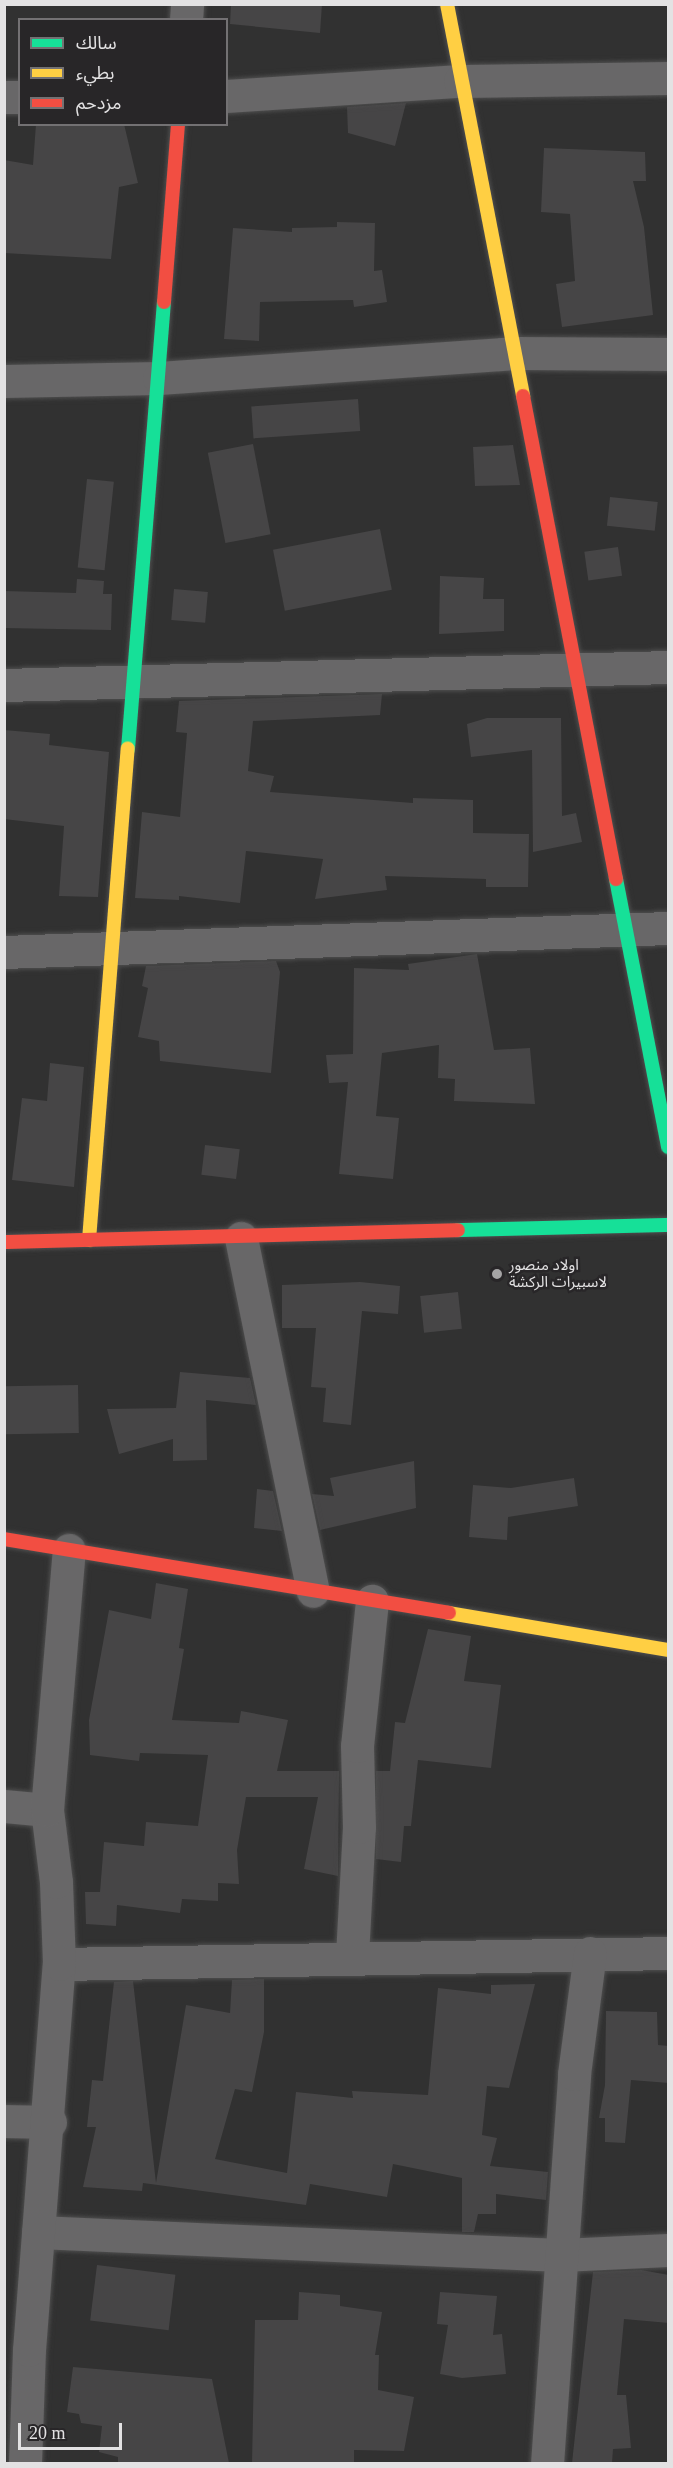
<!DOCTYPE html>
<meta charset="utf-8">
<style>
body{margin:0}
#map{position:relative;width:673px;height:2468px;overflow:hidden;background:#313131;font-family:"Times New Roman","Noto Sans Arabic",serif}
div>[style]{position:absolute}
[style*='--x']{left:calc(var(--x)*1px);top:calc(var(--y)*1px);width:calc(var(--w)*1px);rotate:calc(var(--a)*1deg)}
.building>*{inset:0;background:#464546;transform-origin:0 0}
.roads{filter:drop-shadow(0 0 2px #4e4e4e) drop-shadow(0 0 2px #4e4e4e)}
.street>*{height:33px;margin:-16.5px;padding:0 16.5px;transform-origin:16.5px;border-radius:16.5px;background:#686768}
.fast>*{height:14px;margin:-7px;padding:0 7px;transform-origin:7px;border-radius:7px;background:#16e098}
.slow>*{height:14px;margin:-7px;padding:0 7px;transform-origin:7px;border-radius:7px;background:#ffcf43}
.jam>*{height:14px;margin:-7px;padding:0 7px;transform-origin:7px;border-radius:7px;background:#f24e42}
.dots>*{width:16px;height:16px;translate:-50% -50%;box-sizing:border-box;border:3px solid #282628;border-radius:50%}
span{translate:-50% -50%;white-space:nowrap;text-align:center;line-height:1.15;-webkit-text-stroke:5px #282628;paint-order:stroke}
.poi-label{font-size:15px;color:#e3e2e3}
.left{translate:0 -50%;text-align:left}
.frame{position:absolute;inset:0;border:6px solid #e3e2e3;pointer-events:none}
.legend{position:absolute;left:18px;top:18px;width:210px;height:108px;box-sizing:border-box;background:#282628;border:2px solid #737173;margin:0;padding:8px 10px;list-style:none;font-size:18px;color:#e3e2e3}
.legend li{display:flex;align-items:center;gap:12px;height:30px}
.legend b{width:30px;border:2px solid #737173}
.scale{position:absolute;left:18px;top:2423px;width:104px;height:27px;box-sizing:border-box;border:3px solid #e3e2e3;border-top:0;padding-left:8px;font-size:18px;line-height:21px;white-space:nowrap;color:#e3e2e3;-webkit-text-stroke:4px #282628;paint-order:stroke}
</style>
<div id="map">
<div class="building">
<i style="clip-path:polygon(231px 4px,322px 4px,320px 33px,230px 24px)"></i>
<i style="clip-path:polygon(406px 103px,395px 146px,348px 133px,347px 107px)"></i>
<i style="clip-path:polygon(36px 124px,124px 124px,138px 183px,119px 187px,111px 259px,4px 253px,4px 160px,33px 165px)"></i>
<i style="clip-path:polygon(544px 148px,645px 152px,646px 181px,633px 181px,644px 227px,653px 315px,562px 327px,556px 284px,575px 281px,570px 214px,541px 212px)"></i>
<i style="clip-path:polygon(337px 222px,375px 223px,374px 271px,382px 270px,387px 302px,354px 307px,353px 300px,260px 302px,259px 341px,224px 339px,233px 228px,292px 232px,292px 228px,337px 227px)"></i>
<i style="left:358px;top:399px;width:32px;height:107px;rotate:86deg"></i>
<i style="left:253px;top:444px;width:92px;height:46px;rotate:79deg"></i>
<i style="clip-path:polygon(513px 445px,520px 485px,475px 486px,473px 447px)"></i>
<i style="left:87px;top:479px;width:27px;height:89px;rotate:6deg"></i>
<i style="left:610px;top:497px;width:48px;height:29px;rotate:6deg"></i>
<i style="left:380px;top:529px;width:62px;height:109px;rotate:79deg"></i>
<i style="left:618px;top:547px;width:29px;height:34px;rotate:82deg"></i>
<i style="clip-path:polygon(440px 576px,484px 578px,483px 599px,504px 599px,504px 631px,439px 634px)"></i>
<i style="clip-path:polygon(77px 579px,104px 581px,103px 594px,112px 594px,111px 630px,4px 628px,4px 591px,76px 593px)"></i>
<i style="left:174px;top:589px;width:34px;height:31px;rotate:5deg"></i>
<i style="clip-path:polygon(382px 694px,380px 715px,253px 721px,248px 771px,274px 776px,270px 792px,413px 803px,413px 798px,473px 800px,473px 833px,529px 834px,528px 887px,486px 887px,486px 879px,385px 876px,387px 890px,315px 899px,323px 859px,246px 851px,240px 903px,179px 896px,179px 900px,135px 898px,142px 812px,180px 817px,187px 733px,176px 732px,179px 701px)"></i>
<i style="clip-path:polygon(487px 718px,561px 718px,562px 816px,576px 813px,582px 842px,533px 852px,532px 750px,471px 757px,467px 724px)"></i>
<i style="clip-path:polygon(4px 730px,50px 734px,49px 745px,109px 752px,98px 897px,59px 896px,64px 826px,4px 819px)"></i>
<i style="clip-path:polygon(477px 954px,494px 1050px,530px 1048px,535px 1104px,454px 1101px,455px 1079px,438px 1078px,439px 1045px,382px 1053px,376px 1116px,399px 1118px,393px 1179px,339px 1174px,348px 1082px,329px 1083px,326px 1055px,353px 1054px,354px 968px,409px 970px,408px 964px)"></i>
<i style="clip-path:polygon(276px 961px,280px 972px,271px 1073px,160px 1061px,159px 1041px,138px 1037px,148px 988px,142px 986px,146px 966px)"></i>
<i style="clip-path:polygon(50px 1063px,84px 1067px,74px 1187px,12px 1180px,22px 1098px,47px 1101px)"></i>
<i style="left:205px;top:1145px;width:35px;height:30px;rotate:7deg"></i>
<i style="clip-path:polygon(360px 1282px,400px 1286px,398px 1314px,362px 1311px,351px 1425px,323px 1422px,326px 1388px,311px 1387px,316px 1328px,282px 1328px,282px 1285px)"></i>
<i style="left:458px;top:1292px;width:37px;height:38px;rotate:84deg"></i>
<i style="clip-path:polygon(180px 1372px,250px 1378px,256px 1405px,206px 1400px,207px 1460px,173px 1461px,173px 1439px,119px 1454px,107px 1409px,176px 1408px)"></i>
<i style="left:78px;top:1385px;width:48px;height:74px;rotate:89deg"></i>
<i style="clip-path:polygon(414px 1461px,416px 1508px,320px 1530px,312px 1494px,334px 1496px,330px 1478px)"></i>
<i style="clip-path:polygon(574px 1478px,578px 1506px,508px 1517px,507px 1540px,469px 1537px,473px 1485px,511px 1488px)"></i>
<i style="clip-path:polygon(257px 1489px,273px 1491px,282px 1531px,254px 1528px)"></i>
<i style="clip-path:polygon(156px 1583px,188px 1589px,179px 1648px,184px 1649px,172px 1720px,239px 1723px,241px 1711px,288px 1720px,277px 1771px,339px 1771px,338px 1876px,304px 1869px,318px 1797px,246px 1797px,237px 1850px,239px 1884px,218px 1883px,218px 1901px,182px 1899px,180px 1913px,117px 1905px,116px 1926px,86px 1924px,85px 1892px,100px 1892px,104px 1842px,144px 1846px,146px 1822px,198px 1826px,208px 1755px,140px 1753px,139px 1761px,90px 1755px,89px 1720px,109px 1610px,151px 1619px)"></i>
<i style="clip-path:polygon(428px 1629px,471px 1636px,464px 1681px,501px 1685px,491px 1768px,418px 1760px,411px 1826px,404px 1826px,401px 1862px,376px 1859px,376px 1771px,390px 1771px,395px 1722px,405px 1723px)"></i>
<i style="clip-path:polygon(264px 1979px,264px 2032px,252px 2092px,235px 2089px,215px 2159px,287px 2173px,296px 2092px,353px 2098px,352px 2091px,428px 2095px,438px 1988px,491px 1994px,491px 1985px,535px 1984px,509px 2088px,487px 2086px,482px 2135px,497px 2138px,490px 2166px,548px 2172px,546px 2200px,496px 2194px,496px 2214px,478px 2214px,474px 2232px,462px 2232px,462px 2178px,393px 2164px,387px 2197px,310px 2184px,306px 2205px,143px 2183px,142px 2191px,83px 2187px,96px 2127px,87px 2127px,92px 2080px,103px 2081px,114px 1982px,133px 1981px,156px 2183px,186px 2005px,230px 2013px,232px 1980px)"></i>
<i style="clip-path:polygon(606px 2011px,657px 2012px,658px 2045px,669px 2046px,669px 2083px,631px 2080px,625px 2143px,605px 2142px,605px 2118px,599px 2118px,605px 2085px)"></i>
<i style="left:97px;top:2265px;width:79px;height:56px;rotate:7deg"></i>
<i style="clip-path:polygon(641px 2270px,669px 2275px,669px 2323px,624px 2319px,617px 2395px,626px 2395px,631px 2448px,613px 2449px,612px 2463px,572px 2463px,593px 2272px)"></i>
<i style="clip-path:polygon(299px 2292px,340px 2295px,340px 2306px,382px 2312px,375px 2355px,379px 2355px,378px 2390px,414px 2397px,404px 2451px,354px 2450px,354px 2463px,252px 2463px,255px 2320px,298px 2320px)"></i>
<i style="clip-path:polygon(440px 2292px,497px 2296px,493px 2335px,502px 2334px,506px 2374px,462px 2378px,440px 2374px,448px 2325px,437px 2324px)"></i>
<i style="clip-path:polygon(73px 2367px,212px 2379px,229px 2463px,118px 2463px,118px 2457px,99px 2452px,102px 2426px,81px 2423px,79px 2414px,67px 2412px)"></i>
</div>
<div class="roads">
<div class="street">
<i style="--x:186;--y:20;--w:16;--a:-86"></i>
<i style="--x:226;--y:96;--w:234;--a:-3.7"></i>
<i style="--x:460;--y:81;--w:208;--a:-0.8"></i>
<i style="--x:4;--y:97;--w:16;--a:0"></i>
<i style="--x:4;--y:381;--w:155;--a:-1.1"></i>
<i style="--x:159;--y:378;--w:360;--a:-4"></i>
<i style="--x:518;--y:353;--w:150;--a:0.4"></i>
<i style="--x:4;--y:685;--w:664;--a:-1.55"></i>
<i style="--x:4;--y:952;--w:664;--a:-2.07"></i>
<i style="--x:241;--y:1238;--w:360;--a:78.5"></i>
<i style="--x:4;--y:1806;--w:43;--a:5.3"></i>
<i style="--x:352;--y:1956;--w:129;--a:-86.9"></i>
<i style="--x:359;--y:1827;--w:81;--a:-91.4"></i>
<i style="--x:357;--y:1746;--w:146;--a:-84.1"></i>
<i style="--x:59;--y:1964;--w:609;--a:-1.03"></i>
<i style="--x:4;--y:2121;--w:46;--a:1.2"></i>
<i style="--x:38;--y:2232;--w:524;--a:2.52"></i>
<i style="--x:561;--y:2255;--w:107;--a:-2.7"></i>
<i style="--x:25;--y:2464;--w:114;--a:-88"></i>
<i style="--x:29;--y:2350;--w:387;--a:-85.6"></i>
<i style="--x:59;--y:1964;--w:82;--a:-92.1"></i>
<i style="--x:56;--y:1882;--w:73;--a:-97.1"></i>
<i style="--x:47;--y:1810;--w:261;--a:-85.2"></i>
<i style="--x:547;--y:2464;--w:391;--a:-86"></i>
<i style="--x:574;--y:2074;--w:122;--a:-82.5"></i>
</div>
<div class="fast">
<i style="--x:128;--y:749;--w:448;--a:-85.4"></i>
<i style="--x:616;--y:879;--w:273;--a:79"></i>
<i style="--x:458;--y:1230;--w:210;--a:-1.4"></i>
</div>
<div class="slow">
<i style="--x:447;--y:4;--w:399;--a:79"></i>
<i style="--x:89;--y:1240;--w:493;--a:-85.5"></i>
<i style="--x:449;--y:1613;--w:222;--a:9.6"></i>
</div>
<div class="jam">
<i style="--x:164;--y:302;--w:179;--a:-85.5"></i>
<i style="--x:523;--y:396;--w:492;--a:79.1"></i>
<i style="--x:4;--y:1242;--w:454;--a:-1.5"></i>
<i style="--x:4;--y:1539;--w:451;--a:9.4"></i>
</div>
</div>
<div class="dots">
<i style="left:497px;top:1274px;background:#a5a4a5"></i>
</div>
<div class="poi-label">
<span class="left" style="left:509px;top:1274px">اولاد منصور<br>لاسبيرات الركشة</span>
</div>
<div class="frame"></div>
<ul class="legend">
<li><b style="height:8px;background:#16e098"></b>سالك</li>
<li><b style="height:8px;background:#ffcf43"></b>بطيء</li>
<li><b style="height:8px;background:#f24e42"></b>مزدحم</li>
</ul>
<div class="scale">20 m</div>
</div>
